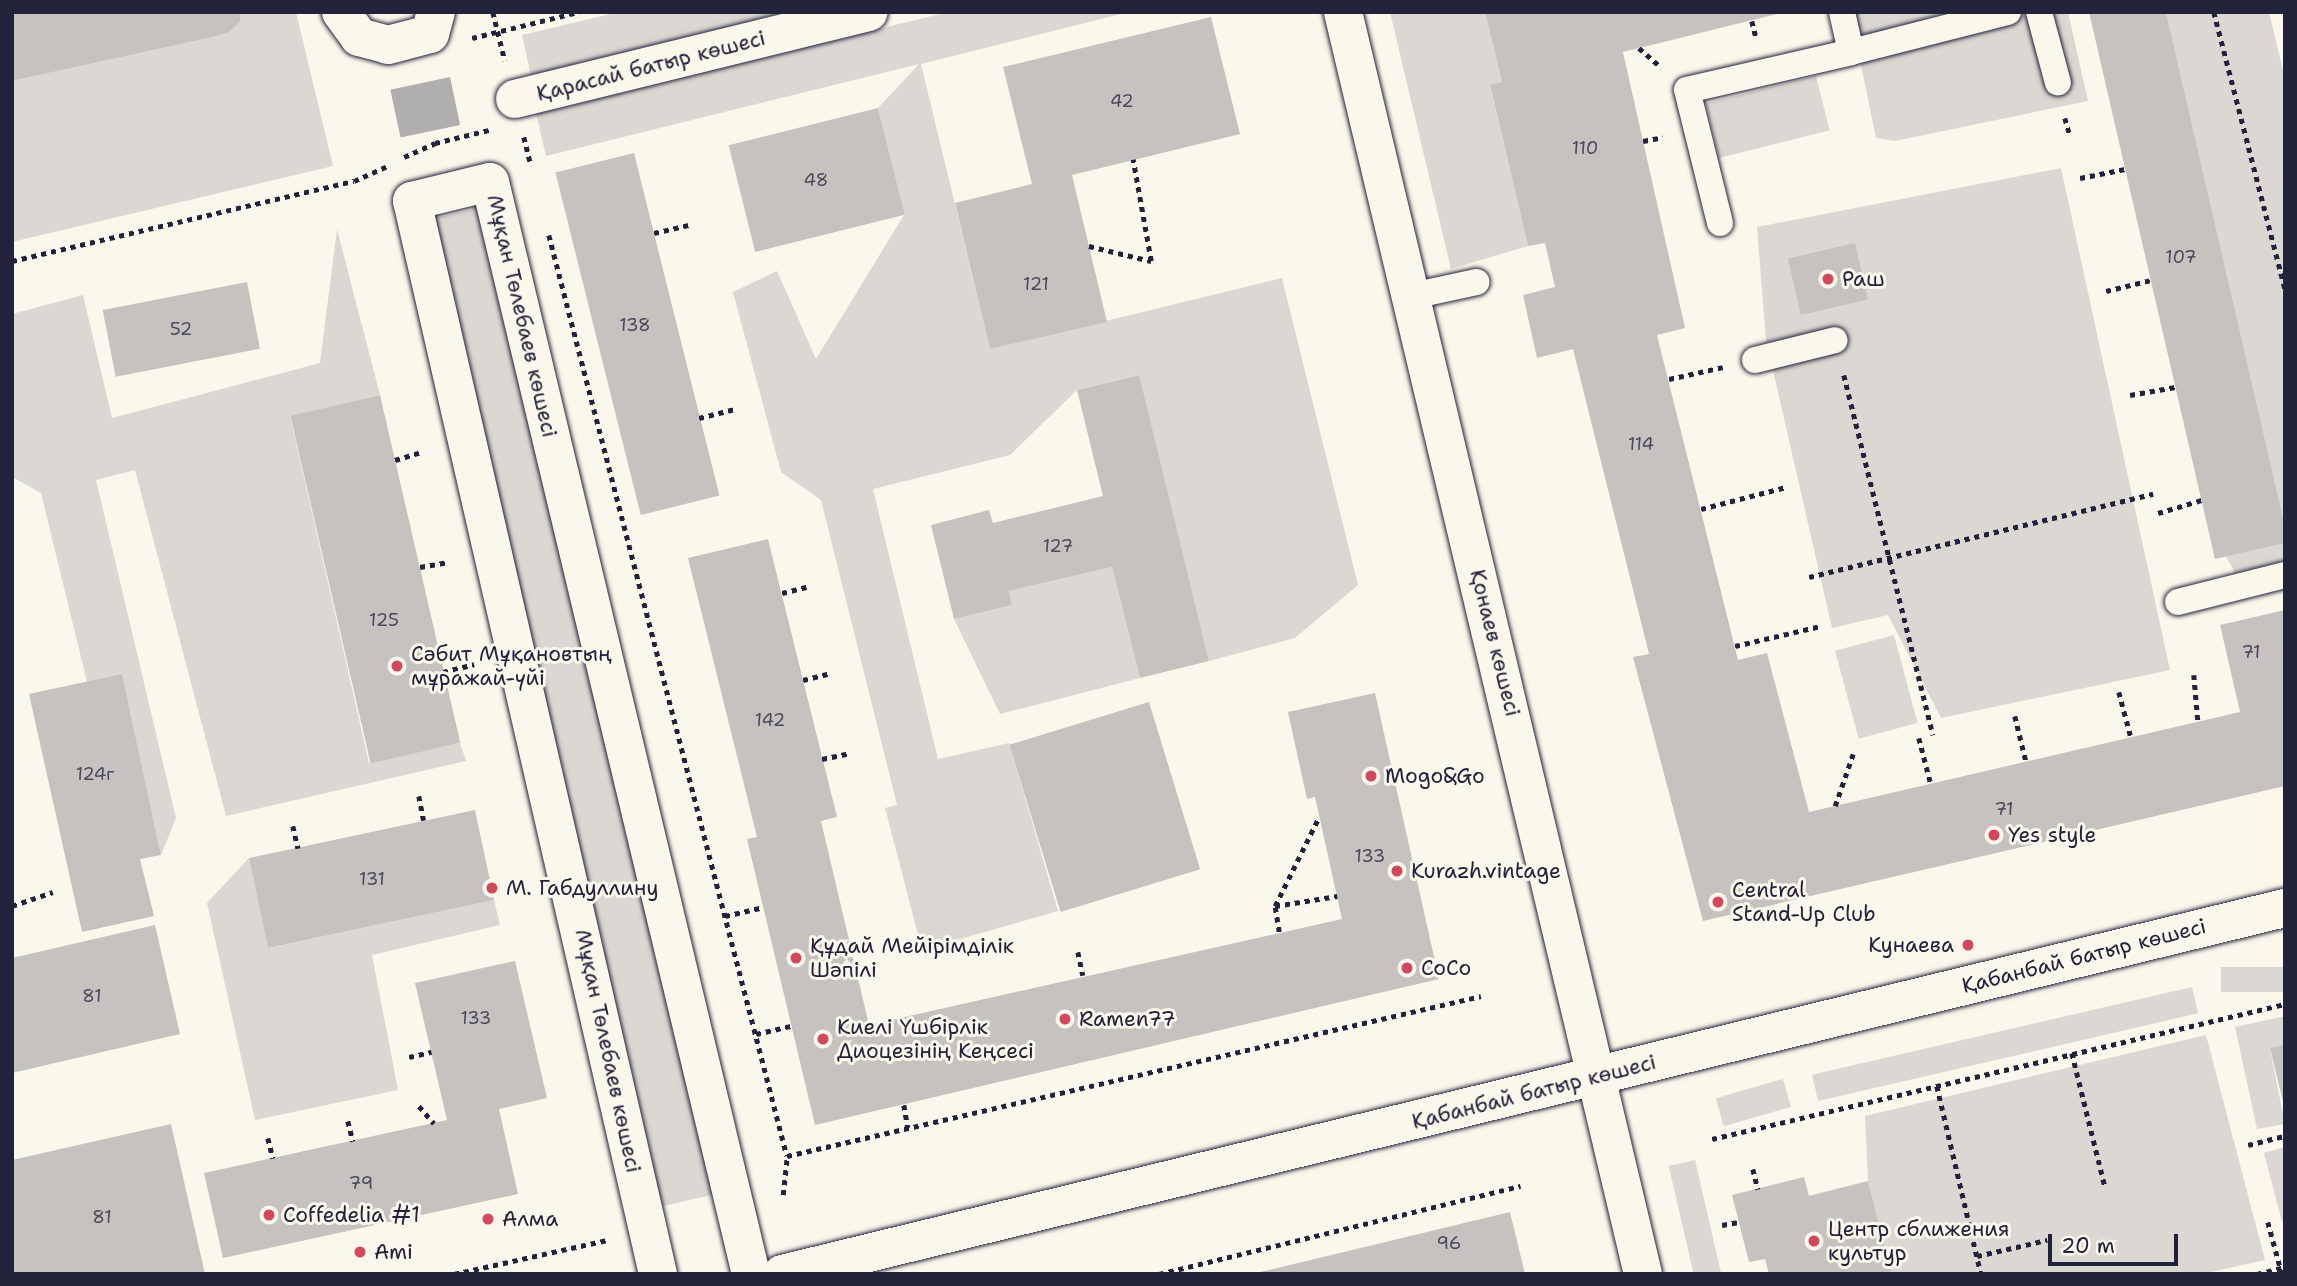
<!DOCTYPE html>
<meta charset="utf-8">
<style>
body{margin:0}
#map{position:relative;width:2297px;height:1286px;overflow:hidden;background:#fbf7ec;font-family:"Shantell Sans",sans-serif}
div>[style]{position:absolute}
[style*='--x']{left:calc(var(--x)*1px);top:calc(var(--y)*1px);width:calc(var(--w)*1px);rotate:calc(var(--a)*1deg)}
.green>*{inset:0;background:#dbd8d3;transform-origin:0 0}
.water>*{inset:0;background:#b1aeb0;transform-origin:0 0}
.building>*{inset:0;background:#c6c2c0;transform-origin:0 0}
.path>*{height:4.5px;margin-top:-2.25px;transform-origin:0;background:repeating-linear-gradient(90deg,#22223b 0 5px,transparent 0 10px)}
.roads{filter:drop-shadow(0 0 2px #22223b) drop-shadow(0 0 2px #22223b)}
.service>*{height:26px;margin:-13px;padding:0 13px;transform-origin:13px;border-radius:13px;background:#fbf7ec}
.pedestrian>*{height:38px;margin:-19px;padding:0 19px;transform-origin:19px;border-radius:19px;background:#fbf7ec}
.minor>*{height:38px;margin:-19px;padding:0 19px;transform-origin:19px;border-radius:19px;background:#fbf7ec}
.tertiary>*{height:38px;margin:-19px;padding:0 19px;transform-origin:19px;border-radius:19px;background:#fbf7ec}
.dots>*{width:19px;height:19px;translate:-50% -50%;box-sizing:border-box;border:4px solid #fbf7ec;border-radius:50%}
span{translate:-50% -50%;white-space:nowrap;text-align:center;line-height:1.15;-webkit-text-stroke:6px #fbf7ec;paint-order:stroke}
.number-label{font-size:18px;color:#4b4a5c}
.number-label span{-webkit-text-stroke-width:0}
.street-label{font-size:21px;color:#22223b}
.poi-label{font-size:21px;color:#22223b}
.left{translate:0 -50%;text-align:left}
.right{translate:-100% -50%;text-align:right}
.frame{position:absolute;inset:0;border:14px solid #22223b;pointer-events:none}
.scale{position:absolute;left:2048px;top:1234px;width:130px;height:32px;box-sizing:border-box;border:4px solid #22223b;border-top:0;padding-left:9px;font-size:21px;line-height:24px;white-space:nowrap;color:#22223b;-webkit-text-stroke:5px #fbf7ec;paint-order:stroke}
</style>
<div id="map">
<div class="green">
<i style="clip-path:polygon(241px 12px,296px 12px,333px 166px,12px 242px,12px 81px,213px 37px,229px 32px,240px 22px)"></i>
<i style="clip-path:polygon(619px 12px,803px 12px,531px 76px,522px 35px)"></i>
<i style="clip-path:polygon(948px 12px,1129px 12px,921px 64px,990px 349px,1282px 278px,1358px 585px,1295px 638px,1209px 661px,1138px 375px,1077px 390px,1010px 455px,873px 489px,938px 759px,1009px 743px,1058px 911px,922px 950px,885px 808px,897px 805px,821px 500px,781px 472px,733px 292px,777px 271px,816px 359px,904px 215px,878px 108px,919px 64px,546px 156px,536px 113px)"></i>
<i style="clip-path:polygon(1390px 12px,1485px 12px,1502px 82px,1490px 86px,1528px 246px,1451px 269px)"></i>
<i style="clip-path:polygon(1850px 12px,2068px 12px,2088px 101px,1895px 141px,1876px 138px)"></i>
<i style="clip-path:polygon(2166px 12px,2269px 12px,2285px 79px,2285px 526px)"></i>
<i style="left:1816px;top:76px;width:56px;height:114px;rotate:76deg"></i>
<i style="clip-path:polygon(2061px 168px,2170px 670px,1941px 718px,1888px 615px,1832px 628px,1766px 340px,1757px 227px)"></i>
<i style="left:496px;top:204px;width:1014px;height:81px;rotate:77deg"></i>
<i style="clip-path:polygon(337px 229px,380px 395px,290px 416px,369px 763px,460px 743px,466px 761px,226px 816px,135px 470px,96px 480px,176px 818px,161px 855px,122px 675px,87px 682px,41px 493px,12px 477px,12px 314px,83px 295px,112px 418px,320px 363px)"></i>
<i style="clip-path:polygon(2285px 543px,2285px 560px,2236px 575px,2226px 556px)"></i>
<i style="clip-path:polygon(1112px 567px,1140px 678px,1000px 714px,954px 619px,1012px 605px,1009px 591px)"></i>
<i style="left:1894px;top:635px;width:91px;height:61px;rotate:75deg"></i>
<i style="clip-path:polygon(249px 858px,269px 948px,494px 900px,500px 925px,372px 955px,398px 1090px,255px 1120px,207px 903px)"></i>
<i style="left:2285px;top:967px;width:25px;height:64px;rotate:90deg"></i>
<i style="left:2192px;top:987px;width:27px;height:390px;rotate:77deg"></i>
<i style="clip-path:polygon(2285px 1016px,2285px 1045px,2270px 1049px,2285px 1124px,2257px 1129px,2235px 1027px)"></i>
<i style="clip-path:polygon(2206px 1035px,2265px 1260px,2202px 1274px,1892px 1274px,1868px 1181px,1865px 1116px)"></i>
<i style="left:1783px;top:1079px;width:29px;height:70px;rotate:74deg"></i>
<i style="clip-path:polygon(2285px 1147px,2285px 1233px,2264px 1153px)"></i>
<i style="left:1695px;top:1160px;width:117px;height:27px;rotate:77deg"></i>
</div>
<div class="water">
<i style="left:450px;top:77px;width:49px;height:61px;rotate:78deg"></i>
</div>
<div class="building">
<i style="clip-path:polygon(12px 12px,241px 12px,240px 22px,229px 32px,213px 37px,12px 81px)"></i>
<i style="clip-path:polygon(1485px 12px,1785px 12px,1623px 52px,1685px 328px,1657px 335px,1738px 660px,1767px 653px,1809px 812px,2240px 712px,2220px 625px,2285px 610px,2285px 786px,1703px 921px,1633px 657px,1649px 654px,1573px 349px,1537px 358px,1523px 295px,1555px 287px,1545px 243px,1528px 246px,1490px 85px,1502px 82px)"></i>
<i style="clip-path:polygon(2089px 12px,2166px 12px,2285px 526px,2285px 543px,2215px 559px)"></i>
<i style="clip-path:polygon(1211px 17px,1240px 134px,1072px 175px,1107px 322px,990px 349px,955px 203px,1032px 184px,1003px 67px)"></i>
<i style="left:878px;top:108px;width:110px;height:154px;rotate:76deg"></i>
<i style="left:634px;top:153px;width:353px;height:81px;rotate:76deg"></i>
<i style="left:1855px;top:243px;width:58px;height:69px;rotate:77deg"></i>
<i style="left:247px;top:282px;width:68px;height:147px;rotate:79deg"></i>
<i style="clip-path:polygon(1139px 375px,1209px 661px,1140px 678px,1112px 567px,1009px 591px,1012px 605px,954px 619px,931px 525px,989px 510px,993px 523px,1103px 496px,1077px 390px)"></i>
<i style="left:380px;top:395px;width:357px;height:92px;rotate:77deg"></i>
<i style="clip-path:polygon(768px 539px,837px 817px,821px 821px,869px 1025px,1342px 919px,1315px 797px,1307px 799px,1288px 712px,1375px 693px,1439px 979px,815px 1125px,747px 839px,757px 837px,688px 558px)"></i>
<i style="clip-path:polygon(122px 674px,161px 855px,140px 859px,154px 916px,82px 932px,29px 694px)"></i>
<i style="left:1149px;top:702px;width:175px;height:146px;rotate:73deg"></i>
<i style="left:475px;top:810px;width:92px;height:231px;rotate:78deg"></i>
<i style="clip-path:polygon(155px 925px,180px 1034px,12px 1073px,12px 958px)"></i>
<i style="clip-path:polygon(515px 961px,547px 1098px,499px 1109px,518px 1194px,223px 1258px,204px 1173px,447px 1120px,415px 983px)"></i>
<i style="clip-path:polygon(2285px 1045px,2285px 1106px,2284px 1106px,2270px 1048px)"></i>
<i style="clip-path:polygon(171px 1124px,205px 1274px,12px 1274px,12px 1160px)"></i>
<i style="clip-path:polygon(1804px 1177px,1809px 1196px,1868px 1181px,1892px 1274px,1769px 1274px,1765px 1259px,1749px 1262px,1732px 1195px)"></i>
<i style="clip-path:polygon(1510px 1212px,1525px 1274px,1256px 1274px,1256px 1273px)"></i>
</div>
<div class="path">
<i style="--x:493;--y:12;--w:50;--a:76.2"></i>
<i style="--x:2214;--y:12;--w:286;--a:75.6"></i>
<i style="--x:1752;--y:21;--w:16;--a:76"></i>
<i style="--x:472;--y:38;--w:110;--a:-13.7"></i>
<i style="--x:1639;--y:48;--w:30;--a:41"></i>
<i style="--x:2065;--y:118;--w:19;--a:74"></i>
<i style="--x:524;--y:137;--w:30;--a:76"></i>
<i style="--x:1643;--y:141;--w:20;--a:-11"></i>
<i style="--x:404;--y:157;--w:34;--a:-24"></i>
<i style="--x:435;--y:143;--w:56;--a:-13.5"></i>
<i style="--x:2080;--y:178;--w:46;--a:-11.3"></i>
<i style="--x:654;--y:233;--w:36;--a:-13"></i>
<i style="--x:549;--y:235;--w:951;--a:75.51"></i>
<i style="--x:1089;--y:246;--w:64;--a:13.6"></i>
<i style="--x:1151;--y:261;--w:103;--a:-100.1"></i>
<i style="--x:12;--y:261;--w:351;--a:-13.2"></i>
<i style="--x:354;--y:181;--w:36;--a:-24"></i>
<i style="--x:2106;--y:291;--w:46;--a:-13.7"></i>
<i style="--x:1844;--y:375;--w:371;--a:76.1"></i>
<i style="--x:1669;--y:379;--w:55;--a:-12.5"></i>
<i style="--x:2130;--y:395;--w:46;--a:-10.1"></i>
<i style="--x:699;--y:418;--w:37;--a:-14"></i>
<i style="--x:395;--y:460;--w:28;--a:-17"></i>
<i style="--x:1701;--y:509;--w:88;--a:-14.5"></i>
<i style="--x:2158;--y:513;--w:46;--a:-16.5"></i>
<i style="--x:420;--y:567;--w:29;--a:-10"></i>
<i style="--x:1809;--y:577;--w:354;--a:-13.6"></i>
<i style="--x:782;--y:593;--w:29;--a:-14"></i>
<i style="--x:1735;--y:646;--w:88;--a:-13.1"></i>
<i style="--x:443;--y:672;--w:32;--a:-14"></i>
<i style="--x:2194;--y:675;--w:46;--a:85"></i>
<i style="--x:803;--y:680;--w:29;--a:-14"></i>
<i style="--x:2119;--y:692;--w:47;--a:75.1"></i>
<i style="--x:2015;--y:716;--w:46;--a:76.3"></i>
<i style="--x:1919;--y:738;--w:48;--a:75.4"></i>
<i style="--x:822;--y:759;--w:29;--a:-12"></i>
<i style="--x:419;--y:796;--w:25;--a:79"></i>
<i style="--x:1835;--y:806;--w:55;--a:-70.9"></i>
<i style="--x:293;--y:826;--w:23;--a:77"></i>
<i style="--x:12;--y:906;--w:43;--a:-18.9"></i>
<i style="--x:1275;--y:906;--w:99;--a:-63.7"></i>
<i style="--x:725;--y:916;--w:39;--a:-13"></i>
<i style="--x:1279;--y:932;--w:26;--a:-99"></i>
<i style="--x:1275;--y:906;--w:63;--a:-9.2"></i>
<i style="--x:1078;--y:952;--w:24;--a:78"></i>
<i style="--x:756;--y:1034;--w:36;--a:-13"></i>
<i style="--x:2072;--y:1053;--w:137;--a:76.1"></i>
<i style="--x:409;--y:1057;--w:23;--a:-13"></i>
<i style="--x:1937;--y:1086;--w:193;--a:76.8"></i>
<i style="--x:904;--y:1105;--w:23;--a:80"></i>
<i style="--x:419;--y:1106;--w:23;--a:49"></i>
<i style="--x:348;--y:1121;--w:21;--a:76"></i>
<i style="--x:268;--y:1138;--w:21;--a:76"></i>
<i style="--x:1712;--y:1139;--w:589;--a:-13.26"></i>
<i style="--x:2248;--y:1145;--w:38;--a:-14"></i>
<i style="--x:1753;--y:1169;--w:21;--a:76"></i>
<i style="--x:783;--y:1195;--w:39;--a:-84"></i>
<i style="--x:787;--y:1156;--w:712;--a:-12.98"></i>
<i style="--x:2268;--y:1222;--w:54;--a:74.9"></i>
<i style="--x:1722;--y:1225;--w:17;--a:-10"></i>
<i style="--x:1977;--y:1256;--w:72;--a:-12.9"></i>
<i style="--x:454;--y:1274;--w:157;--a:-12.5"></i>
<i style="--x:1159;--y:1274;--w:372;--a:-13.7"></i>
<i style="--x:2257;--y:1274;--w:29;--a:-14"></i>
</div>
<div class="roads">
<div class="service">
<i style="--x:2039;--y:12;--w:73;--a:75"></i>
<i style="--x:1851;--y:52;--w:162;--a:-14.3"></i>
<i style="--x:1720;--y:223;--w:137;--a:-103.9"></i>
<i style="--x:1687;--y:90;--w:168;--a:-13"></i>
<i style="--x:1851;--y:52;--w:41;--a:-102.7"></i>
<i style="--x:1412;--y:296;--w:66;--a:-12.3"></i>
<i style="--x:1755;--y:360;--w:82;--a:-14"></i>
<i style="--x:2178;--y:602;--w:110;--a:-14.2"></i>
</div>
<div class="pedestrian">
<i style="--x:515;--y:99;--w:364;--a:-13.8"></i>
</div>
<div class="minor">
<i style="--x:341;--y:12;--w:31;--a:54"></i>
<i style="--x:359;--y:37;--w:30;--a:15"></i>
<i style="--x:388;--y:45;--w:43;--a:-14.7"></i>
<i style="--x:430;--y:34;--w:23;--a:-75"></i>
<i style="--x:658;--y:1274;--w:1101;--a:-102.91"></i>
<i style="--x:412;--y:201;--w:80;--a:-13.7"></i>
<i style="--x:490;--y:182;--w:1123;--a:76.56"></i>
</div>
<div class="tertiary">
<i style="--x:1343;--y:12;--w:1297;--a:76.63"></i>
<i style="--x:782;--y:1274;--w:1547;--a:-13.69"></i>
</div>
</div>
<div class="dots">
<i style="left:1828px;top:279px;background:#d1495b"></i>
<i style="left:397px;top:666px;background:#d1495b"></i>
<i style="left:1371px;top:776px;background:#d1495b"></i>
<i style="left:1994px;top:835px;background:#d1495b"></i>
<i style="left:1397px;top:871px;background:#d1495b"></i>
<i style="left:492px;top:888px;background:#d1495b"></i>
<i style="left:1718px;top:902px;background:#d1495b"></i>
<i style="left:1968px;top:945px;background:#d1495b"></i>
<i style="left:796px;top:958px;background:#d1495b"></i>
<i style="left:1407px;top:968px;background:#d1495b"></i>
<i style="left:1065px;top:1019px;background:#d1495b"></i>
<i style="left:823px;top:1039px;background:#d1495b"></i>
<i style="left:269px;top:1215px;background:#d1495b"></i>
<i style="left:488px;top:1219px;background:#d1495b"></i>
<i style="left:1814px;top:1241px;background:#d1495b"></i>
<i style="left:360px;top:1252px;background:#d1495b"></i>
</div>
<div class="number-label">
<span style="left:1122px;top:101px">42</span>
<span style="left:1585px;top:148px">110</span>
<span style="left:816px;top:180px">48</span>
<span style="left:2181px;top:257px">107</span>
<span style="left:1036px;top:284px">121</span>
<span style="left:635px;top:325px">138</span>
<span style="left:181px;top:329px">52</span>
<span style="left:1641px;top:444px">114</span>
<span style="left:1058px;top:546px">127</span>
<span style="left:384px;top:620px">125</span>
<span style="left:2251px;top:652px">71</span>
<span style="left:770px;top:720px">142</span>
<span style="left:95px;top:774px">124г</span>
<span style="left:2004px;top:809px">71</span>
<span style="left:1370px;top:856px">133</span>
<span style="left:372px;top:879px">131</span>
<span style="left:92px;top:996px">81</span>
<span style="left:476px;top:1018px">133</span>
<span style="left:361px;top:1183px">79</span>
<span style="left:102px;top:1217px">81</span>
<span style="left:1449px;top:1243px">96</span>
</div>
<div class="street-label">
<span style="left:651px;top:66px;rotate:-14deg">Қарасай батыр көшесі</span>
<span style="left:522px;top:316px;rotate:77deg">Мұқан Төлебаев көшесі</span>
<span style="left:1495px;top:643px;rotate:76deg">Қонаев көшесі</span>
<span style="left:2084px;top:956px;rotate:-14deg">Қабанбай батыр көшесі</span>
<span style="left:608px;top:1051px;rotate:78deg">Мұқан Төлебаев көшесі</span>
<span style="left:1534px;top:1092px;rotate:-14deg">Қабанбай батыр көшесі</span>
</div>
<div class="poi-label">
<span class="left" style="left:1842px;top:279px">Раш</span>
<span class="left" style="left:411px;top:666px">Сәбит Мұқановтың<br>мұражай-үйі</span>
<span class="left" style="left:1385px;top:776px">Mogo&amp;Go</span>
<span class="left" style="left:2008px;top:835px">Yes style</span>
<span class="left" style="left:1411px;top:871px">Kurazh.vintage</span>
<span class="left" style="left:506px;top:888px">М. Габдуллину</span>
<span class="left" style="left:1732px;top:902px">Central<br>Stand-Up Club</span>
<span class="right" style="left:1954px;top:945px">Кунаева</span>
<span class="left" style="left:810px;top:958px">Құдай Мейірімділік<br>Шәпілі</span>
<span class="left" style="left:1421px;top:968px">CoCo</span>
<span class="left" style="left:1079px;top:1019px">Ramen77</span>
<span class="left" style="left:837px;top:1039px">Киелі Үшбірлік<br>Диоцезінің Кеңсесі</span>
<span class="left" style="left:283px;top:1215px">Coffedelia #1</span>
<span class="left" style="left:502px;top:1219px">Алма</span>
<span class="left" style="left:1828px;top:1241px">Центр сближения<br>культур</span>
<span class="left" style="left:374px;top:1252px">Ami</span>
</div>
<div class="frame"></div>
<div class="scale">20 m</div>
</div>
